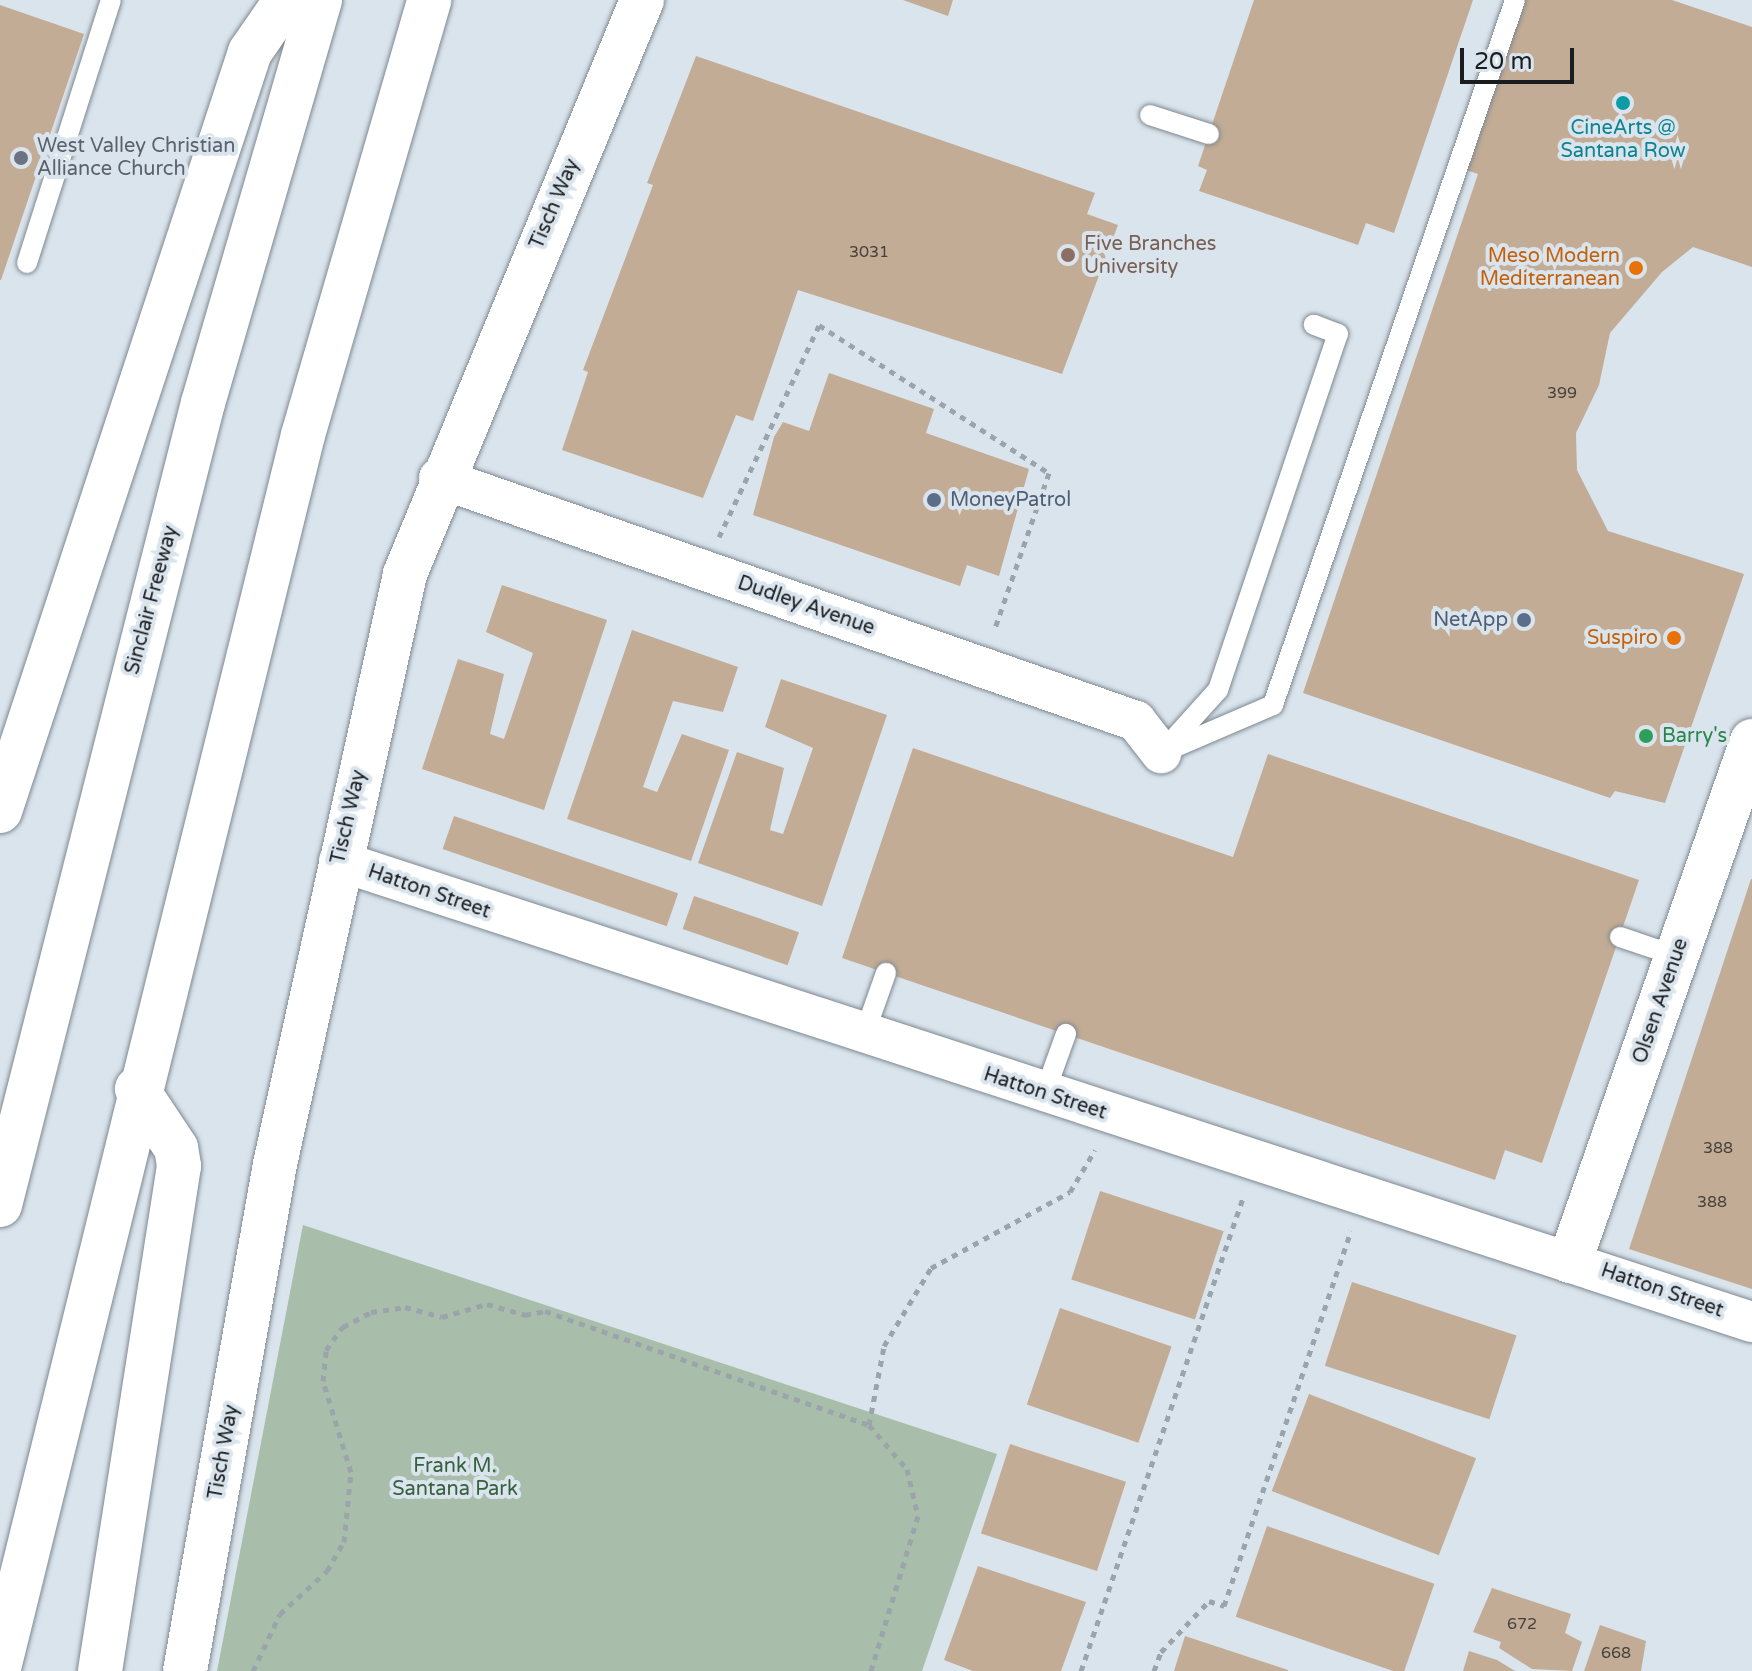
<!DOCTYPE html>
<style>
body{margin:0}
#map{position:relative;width:1752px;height:1671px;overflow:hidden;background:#dae4ed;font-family:"Varela Round",sans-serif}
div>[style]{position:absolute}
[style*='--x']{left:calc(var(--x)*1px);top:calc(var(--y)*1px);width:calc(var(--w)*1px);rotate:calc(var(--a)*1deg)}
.green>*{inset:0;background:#a8beab}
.building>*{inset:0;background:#c3ac95;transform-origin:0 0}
.path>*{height:5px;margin-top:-2.5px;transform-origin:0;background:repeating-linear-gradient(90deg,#9ca4ab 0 6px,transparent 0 12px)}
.roads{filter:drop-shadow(0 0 2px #7e8890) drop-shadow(0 0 2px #7e8890)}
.lane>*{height:20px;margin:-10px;padding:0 10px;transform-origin:10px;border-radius:10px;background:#fff}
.street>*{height:40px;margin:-20px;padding:0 20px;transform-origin:20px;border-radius:20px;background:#fff}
.secondary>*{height:44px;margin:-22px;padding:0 22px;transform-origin:22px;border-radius:22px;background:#fff}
.highway>*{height:44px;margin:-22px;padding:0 22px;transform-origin:22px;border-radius:22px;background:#fff}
.dots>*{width:22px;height:22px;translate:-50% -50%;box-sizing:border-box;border:4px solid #dae4ed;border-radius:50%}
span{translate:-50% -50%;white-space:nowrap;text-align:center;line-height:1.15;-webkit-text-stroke:8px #dae4ed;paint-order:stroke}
.number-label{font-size:16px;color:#44413d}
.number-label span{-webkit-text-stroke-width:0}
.culture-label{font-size:20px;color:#0d838f}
.worship-label{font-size:20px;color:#5b616d}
.left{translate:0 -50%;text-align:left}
.street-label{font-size:20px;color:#1a1d20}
.education-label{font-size:20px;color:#785e54}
.food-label{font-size:20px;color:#c56008}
.right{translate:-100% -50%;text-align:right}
.service-label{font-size:20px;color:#4e5e75}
.leisure-label{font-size:20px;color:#27864d}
.park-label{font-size:20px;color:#36603e}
.scale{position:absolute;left:1460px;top:48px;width:114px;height:36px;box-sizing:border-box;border:4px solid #1a1d20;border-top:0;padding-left:10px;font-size:24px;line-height:28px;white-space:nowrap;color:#1a1d20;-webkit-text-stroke:6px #dae4ed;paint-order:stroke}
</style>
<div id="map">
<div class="green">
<i style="clip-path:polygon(303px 1225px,997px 1454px,922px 1671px,217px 1671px)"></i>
</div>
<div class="building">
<i style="clip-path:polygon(903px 0,953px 0,948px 16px)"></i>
<i style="clip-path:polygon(1254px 0,1473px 0,1394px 233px,1366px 223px,1358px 245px,1199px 191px,1207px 170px,1198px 166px)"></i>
<i style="clip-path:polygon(1521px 0,1672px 0,1752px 27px,1752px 267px,1693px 247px,1662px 272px,1610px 333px,1599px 385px,1576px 433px,1577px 470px,1608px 531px,1744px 574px,1665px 803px,1615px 791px,1610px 798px,1303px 693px,1478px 174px,1463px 169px)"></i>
<i style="clip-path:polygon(0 5px,84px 34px,1px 280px,0 280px)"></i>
<i style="clip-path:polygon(696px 56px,1095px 193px,1087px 214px,1118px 225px,1062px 374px,798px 290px,753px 421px,736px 415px,703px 498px,562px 450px,588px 372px,583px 370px,653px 185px,647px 183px)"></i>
<i style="clip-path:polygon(829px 373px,934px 409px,926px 433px,1029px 469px,999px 576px,967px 565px,960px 586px,753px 515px,774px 437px,783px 422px,809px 431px)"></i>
<i style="clip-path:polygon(502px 585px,607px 620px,544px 810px,422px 769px,458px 659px,504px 674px,490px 734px,504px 739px,533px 653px,486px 632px)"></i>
<i style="clip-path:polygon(632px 630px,738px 667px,723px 712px,673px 701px,643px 787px,657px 792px,682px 734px,729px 750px,691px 861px,567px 819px)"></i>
<i style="clip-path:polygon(781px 679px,887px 715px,822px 906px,698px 863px,737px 752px,784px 768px,770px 830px,783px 834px,813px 748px,765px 727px)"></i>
<i style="clip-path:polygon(913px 748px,1233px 857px,1268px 754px,1639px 880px,1542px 1163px,1505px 1150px,1495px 1180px,842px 958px)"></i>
<i style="left:454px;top:816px;width:237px;height:35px;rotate:19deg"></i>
<i style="clip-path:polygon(1751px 879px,1752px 879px,1752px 1289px,1629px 1249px)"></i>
<i style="left:694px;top:896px;width:111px;height:35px;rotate:19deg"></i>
<i style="left:1100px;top:1191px;width:130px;height:93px;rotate:18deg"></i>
<i style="left:1352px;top:1282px;width:173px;height:88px;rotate:18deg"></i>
<i style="left:1060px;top:1308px;width:118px;height:102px;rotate:19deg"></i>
<i style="left:1309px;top:1394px;width:179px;height:104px;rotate:21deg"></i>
<i style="left:1010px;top:1444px;width:122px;height:94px;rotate:18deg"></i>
<i style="left:1267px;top:1526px;width:177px;height:96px;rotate:19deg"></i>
<i style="clip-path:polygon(978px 1566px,1086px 1602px,1061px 1671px,973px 1671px,944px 1660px)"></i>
<i style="clip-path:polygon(1492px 1588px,1571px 1614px,1565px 1633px,1582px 1642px,1572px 1671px,1532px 1669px,1499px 1648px,1501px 1642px,1473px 1632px)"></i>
<i style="clip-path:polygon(1600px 1625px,1646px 1641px,1641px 1671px,1584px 1671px)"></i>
<i style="clip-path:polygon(1185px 1636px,1288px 1670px,1288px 1671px,1174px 1671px)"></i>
<i style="clip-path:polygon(1469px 1651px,1497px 1660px,1515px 1671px,1463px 1671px)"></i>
</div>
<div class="path">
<i style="--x:719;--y:537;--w:234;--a:-64.7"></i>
<i style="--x:819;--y:325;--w:274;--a:32.8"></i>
<i style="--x:1049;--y:473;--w:167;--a:109.2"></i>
<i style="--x:869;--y:1425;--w:80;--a:-79.2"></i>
<i style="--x:884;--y:1346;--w:91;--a:-58.9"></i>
<i style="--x:931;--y:1268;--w:158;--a:-28.7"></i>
<i style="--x:1070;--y:1192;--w:49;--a:-59.2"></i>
<i style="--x:253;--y:1671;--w:63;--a:-64.7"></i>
<i style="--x:280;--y:1614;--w:64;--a:-42.5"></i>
<i style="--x:327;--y:1571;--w:34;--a:-60"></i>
<i style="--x:344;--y:1542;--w:70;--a:-84.3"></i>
<i style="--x:351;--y:1472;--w:95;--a:-107.1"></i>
<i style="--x:323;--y:1381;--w:31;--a:-84"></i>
<i style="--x:326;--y:1350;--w:29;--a:-54"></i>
<i style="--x:343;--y:1327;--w:32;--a:-28"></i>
<i style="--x:371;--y:1312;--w:34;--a:-8"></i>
<i style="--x:405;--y:1307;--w:38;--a:15"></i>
<i style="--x:442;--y:1317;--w:47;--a:-16.1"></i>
<i style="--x:487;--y:1304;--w:40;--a:16"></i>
<i style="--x:525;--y:1315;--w:20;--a:-11"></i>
<i style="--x:545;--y:1311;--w:343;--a:19.4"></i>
<i style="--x:869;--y:1425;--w:58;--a:49.2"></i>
<i style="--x:907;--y:1469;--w:48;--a:76.8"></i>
<i style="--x:918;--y:1516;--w:162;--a:106.9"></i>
<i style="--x:1081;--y:1671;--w:503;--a:-71.1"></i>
<i style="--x:1154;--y:1671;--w:20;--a:-70"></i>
<i style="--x:1161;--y:1652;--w:70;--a:-46.7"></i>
<i style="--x:1209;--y:1601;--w:16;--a:18"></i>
<i style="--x:1224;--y:1606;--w:396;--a:-71.3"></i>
</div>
<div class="roads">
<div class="lane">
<i style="--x:1150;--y:115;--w:62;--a:17.9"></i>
<i style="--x:27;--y:263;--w:276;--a:-72.3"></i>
<i style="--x:1172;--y:741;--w:69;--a:-48"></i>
<i style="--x:1218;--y:690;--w:376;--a:-71.4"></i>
<i style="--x:1338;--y:334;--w:26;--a:-159"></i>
<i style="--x:1161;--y:753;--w:122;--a:-23.2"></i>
<i style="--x:1273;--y:705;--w:745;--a:-71.05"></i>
<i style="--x:1620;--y:937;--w:59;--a:18.7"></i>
<i style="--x:864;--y:1035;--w:66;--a:-70.5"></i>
<i style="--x:1044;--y:1095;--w:65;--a:-70.2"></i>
</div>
<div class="street">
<i style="--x:439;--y:478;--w:738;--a:19.22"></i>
<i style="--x:1136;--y:721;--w:41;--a:52"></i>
<i style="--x:339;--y:861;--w:1486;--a:18.07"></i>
</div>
<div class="secondary">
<i style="--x:1570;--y:1261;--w:551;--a:-70.71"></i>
<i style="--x:185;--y:1671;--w:515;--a:-79.93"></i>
<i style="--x:275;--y:1164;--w:604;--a:-77.57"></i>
<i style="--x:405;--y:574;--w:621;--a:-67.56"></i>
</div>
<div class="highway">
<i style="--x:0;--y:811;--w:799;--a:-71.77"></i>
<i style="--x:250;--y:52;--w:63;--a:-55.3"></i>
<i style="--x:0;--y:1205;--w:827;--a:-75.8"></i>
<i style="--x:203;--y:403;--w:420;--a:-73.8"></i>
<i style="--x:0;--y:1664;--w:1266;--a:-76.15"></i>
<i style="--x:303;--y:435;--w:453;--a:-73.8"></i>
<i style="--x:100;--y:1671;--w:511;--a:-81.11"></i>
<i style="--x:179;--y:1166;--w:18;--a:-99"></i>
<i style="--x:176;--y:1148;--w:71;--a:-123.5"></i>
</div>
</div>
<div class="dots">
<i style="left:1623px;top:103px;background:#0f9aa8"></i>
<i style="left:21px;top:158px;background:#6b7280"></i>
<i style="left:1068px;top:255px;background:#8d6e63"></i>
<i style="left:1636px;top:268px;background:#e8710a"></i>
<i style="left:934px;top:500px;background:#5c6f8a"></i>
<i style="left:1524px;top:620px;background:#5c6f8a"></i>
<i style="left:1674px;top:638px;background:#e8710a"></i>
<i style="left:1646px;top:736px;background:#2e9e5b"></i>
</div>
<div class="number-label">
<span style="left:869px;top:252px">3031</span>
<span style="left:1562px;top:393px">399</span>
<span style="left:1718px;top:1148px">388</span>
<span style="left:1712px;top:1202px">388</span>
<span style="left:1522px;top:1624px">672</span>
<span style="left:1616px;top:1653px">668</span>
</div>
<div class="culture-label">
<span style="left:1623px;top:140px">CineArts @<br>Santana Row</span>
</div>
<div class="worship-label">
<span class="left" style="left:37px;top:158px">West Valley Christian<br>Alliance Church</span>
</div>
<div class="street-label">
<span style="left:555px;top:204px;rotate:-67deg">Tisch Way</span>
<span style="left:152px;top:600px;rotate:-75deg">Sinclair Freeway</span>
<span style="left:806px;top:606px;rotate:19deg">Dudley Avenue</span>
<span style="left:349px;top:817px;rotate:-77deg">Tisch Way</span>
<span style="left:429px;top:892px;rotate:19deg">Hatton Street</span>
<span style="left:1661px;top:1001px;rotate:-71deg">Olsen Avenue</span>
<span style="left:1045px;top:1094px;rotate:18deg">Hatton Street</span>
<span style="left:1662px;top:1291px;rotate:19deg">Hatton Street</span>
<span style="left:224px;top:1452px;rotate:-80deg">Tisch Way</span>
</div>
<div class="education-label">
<span class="left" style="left:1084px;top:256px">Five Branches<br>University</span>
</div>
<div class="food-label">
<span class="right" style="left:1620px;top:268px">Meso Modern<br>Mediterranean</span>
<span class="right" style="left:1658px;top:638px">Suspiro</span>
</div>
<div class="service-label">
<span class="left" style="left:950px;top:500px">MoneyPatrol</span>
<span class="right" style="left:1508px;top:620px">NetApp</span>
</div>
<div class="leisure-label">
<span class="left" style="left:1662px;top:736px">Barry's</span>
</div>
<div class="park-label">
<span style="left:455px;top:1478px">Frank M.<br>Santana Park</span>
</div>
<div class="scale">20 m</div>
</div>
